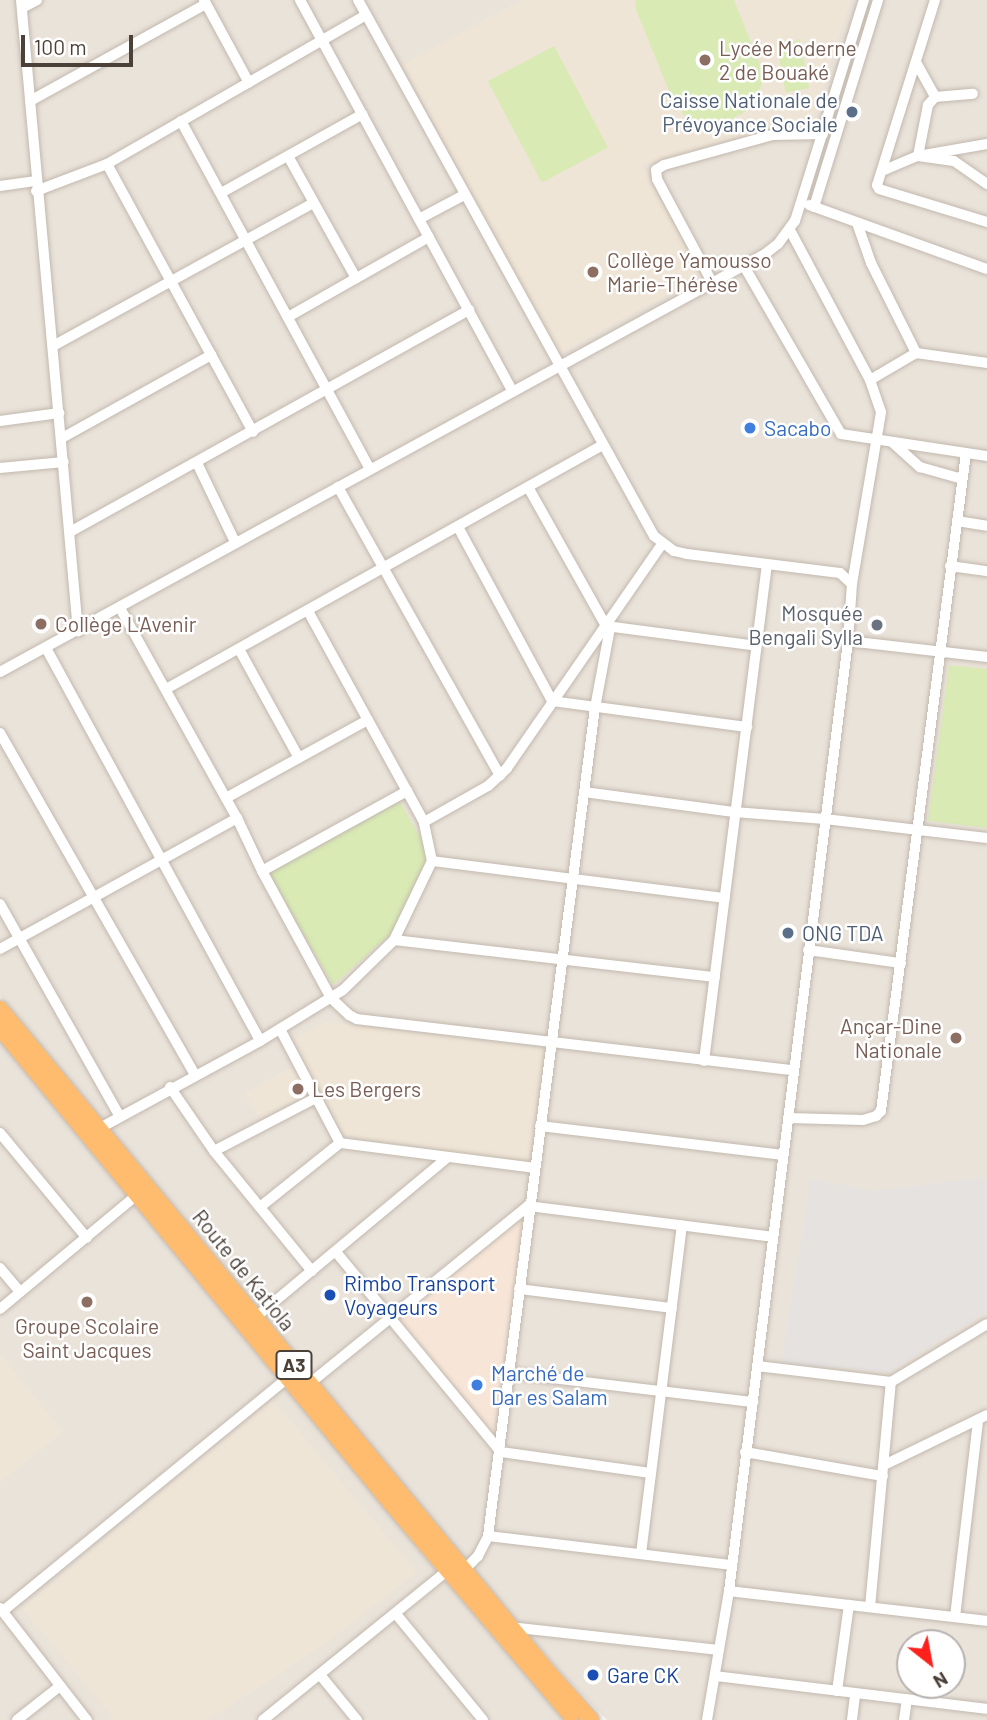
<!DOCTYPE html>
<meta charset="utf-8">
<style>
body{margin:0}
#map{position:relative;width:987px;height:1720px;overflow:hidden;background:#f6f2ec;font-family:Barlow,sans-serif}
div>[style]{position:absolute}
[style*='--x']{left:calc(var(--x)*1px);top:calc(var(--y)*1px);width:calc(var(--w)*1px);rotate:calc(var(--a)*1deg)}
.residential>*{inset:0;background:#eae3da}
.commercial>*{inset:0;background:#f7e6d8}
.education>*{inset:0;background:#efe5d6}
.green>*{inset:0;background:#d9eab5;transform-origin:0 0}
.parking>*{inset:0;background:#e5e2e0}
.roads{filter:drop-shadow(0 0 2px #c2b8ae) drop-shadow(0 0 2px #c2b8ae)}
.minor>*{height:10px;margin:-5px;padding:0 5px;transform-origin:5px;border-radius:5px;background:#fff}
.highway>*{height:16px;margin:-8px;padding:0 8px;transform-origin:8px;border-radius:8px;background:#ffbc6e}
.dots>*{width:19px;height:19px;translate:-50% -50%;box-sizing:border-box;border:4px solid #fff;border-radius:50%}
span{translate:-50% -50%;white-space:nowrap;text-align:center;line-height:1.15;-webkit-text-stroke:5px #fff;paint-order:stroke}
.shield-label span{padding:2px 5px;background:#fff;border:2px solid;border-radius:5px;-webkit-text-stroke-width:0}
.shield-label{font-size:19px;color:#4b4139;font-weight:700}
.education-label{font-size:21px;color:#785e54}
.left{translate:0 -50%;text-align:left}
.right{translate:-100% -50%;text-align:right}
.service-label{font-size:21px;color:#4e5e75}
.shop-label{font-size:21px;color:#366cbe}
.worship-label{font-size:21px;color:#5b616d}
.street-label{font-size:21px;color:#4b4139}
.transit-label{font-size:21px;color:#164399}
.north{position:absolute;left:896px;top:1629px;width:70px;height:70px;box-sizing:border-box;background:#fff;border:2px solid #b7b3b0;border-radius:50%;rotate:149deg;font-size:19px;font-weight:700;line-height:28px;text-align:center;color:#4b4139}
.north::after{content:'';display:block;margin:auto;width:24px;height:32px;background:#fd211c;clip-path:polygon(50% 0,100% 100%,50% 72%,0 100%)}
.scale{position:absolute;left:21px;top:35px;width:112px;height:32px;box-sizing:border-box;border:4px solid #4b4139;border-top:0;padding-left:9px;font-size:21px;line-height:24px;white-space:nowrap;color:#4b4139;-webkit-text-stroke:5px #fff;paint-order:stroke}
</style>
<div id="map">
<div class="residential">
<i style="clip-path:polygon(0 0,859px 0,791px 218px,776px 240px,763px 250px,0 666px)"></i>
<i style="clip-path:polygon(evenodd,866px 0,987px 0,987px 1720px,607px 1720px,558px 1669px,450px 1542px,0 996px,0 675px,772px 255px,790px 231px,866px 0,910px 1643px,952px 1643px,952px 1685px,910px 1685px,910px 1643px)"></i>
<i style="clip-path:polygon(0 1036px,431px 1564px,567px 1720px,0 1720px)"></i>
</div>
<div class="commercial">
<i style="clip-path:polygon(528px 1206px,501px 1452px,390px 1317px)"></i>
</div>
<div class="education">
<i style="clip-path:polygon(522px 0,851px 0,812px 120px,642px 165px,702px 276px,559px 354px,402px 65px)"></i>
<i style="clip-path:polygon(327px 1022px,545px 1049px,530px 1165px,343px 1135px,318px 1088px,260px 1119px,245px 1093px,304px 1061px,293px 1039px)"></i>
<i style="clip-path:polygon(0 1354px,63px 1432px,0 1482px)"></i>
<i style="clip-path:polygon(273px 1400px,417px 1572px,322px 1646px,208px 1720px,115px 1720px,22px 1608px)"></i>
</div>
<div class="green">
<i style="clip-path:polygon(635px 0,734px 0,761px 67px,762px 84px,754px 103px,743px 113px,722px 124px,696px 123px,686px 117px,674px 103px,636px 10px)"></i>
<i style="left:800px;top:40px;width:49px;height:24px;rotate:79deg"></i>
<i style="left:554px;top:46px;width:115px;height:75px;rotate:62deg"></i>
<i style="clip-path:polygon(949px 665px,987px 669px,987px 828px,928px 821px)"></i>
<i style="clip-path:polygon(399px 800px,436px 865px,392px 933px,333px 985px,268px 873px)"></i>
</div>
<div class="parking">
<i style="clip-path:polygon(987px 1177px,987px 1312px,888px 1372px,781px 1363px,811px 1179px,874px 1191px)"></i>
</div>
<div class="roads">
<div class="minor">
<i style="--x:21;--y:0;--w:634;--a:84.84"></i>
<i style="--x:204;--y:0;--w:94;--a:61.5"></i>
<i style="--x:300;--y:0;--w:446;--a:61.5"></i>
<i style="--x:358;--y:0;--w:612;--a:61.09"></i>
<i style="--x:654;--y:536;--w:25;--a:37"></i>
<i style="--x:674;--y:551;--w:13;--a:13"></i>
<i style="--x:687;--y:554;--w:154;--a:7.1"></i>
<i style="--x:840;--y:573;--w:16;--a:43"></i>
<i style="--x:935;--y:0;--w:194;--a:107.4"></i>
<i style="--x:877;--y:185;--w:4;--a:63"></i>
<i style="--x:879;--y:189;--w:113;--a:17"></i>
<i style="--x:22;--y:8;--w:17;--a:-28"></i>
<i style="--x:917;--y:64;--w:38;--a:61"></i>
<i style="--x:935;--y:97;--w:11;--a:131"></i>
<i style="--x:928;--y:105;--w:52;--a:101.1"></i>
<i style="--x:918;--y:156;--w:36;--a:8"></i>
<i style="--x:954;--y:161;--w:40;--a:34.9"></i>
<i style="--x:935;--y:97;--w:38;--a:-5"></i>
<i style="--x:30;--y:101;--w:201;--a:-28.9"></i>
<i style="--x:181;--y:121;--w:396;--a:61.5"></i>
<i style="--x:288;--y:156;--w:140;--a:60.9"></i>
<i style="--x:107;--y:164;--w:305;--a:61.4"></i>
<i style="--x:882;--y:171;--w:39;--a:-23"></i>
<i style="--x:918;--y:156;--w:70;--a:-9.9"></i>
<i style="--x:0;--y:186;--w:35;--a:-8"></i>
<i style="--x:36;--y:191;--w:76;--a:-20.8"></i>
<i style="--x:107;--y:164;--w:299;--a:-29.9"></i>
<i style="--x:221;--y:193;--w:162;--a:-29.1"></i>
<i style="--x:809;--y:205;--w:189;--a:19.8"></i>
<i style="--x:814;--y:207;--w:217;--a:-72.8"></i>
<i style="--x:419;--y:219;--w:51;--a:-28.1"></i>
<i style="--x:857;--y:223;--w:42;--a:70.7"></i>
<i style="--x:871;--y:263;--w:101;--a:63.4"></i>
<i style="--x:744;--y:266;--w:194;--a:60"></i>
<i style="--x:841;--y:434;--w:148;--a:8.6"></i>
<i style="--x:713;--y:284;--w:119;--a:-118.1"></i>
<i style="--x:657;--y:179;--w:9;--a:-96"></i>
<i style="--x:656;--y:170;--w:9;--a:-32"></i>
<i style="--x:664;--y:165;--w:112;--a:-15.5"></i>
<i style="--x:772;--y:135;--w:51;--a:-1.1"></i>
<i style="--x:288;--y:317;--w:162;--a:-29.6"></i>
<i style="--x:53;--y:346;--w:297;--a:-28.8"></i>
<i style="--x:870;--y:380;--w:53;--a:-30.4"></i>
<i style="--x:916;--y:353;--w:72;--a:8"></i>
<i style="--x:0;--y:421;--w:60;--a:-7.7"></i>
<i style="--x:62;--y:438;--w:171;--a:-29.1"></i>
<i style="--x:892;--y:442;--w:38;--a:42"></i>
<i style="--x:920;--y:467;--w:44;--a:15.9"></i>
<i style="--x:197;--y:463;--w:88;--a:64.3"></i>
<i style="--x:0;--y:468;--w:64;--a:-5.4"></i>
<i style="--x:338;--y:487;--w:331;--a:60.7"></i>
<i style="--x:528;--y:487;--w:159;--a:60.7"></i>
<i style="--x:606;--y:626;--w:152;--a:7.5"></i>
<i style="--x:957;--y:521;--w:30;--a:9"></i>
<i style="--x:458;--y:527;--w:198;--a:61.6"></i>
<i style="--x:552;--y:701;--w:197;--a:7.6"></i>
<i style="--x:70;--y:532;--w:457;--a:-29.1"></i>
<i style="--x:950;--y:566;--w:37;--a:8"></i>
<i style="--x:120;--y:608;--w:240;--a:60.9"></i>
<i style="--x:237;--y:818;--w:59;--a:64.7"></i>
<i style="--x:262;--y:871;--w:145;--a:61.5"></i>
<i style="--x:331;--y:998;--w:25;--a:43"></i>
<i style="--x:349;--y:1015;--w:9;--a:27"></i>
<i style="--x:357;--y:1019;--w:438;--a:6.7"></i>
<i style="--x:848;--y:641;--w:140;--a:6.6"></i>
<i style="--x:46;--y:648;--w:447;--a:61.4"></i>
<i style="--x:239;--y:649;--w:124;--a:61.2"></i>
<i style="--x:0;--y:672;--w:872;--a:-28.65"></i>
<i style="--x:765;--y:254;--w:16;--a:-38"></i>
<i style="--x:778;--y:244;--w:29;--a:-54"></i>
<i style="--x:795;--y:221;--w:232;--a:-72.7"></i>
<i style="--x:166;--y:689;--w:500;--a:-29.2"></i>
<i style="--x:0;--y:733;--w:394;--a:60.3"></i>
<i style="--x:584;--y:792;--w:151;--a:7.6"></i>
<i style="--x:734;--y:812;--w:91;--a:4.4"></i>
<i style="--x:825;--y:819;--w:163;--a:6.7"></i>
<i style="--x:226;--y:798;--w:162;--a:-28.8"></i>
<i style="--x:424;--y:822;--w:73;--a:-29.4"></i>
<i style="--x:488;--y:786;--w:26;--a:-43"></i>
<i style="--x:507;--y:768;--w:272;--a:-55.3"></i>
<i style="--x:432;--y:861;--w:295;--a:7.2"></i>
<i style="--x:262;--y:871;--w:166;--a:-28.9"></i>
<i style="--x:0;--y:904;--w:244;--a:60.6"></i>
<i style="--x:394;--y:940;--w:323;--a:6.6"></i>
<i style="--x:0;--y:949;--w:271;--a:-28.9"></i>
<i style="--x:808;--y:950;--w:94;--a:8"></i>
<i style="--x:280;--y:1029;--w:129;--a:62.2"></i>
<i style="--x:340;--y:1143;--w:196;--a:7.3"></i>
<i style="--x:704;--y:1061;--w:501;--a:-82.78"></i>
<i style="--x:170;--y:1087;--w:78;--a:55.5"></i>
<i style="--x:214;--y:1151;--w:155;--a:50.8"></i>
<i style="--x:788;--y:1118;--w:75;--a:1.5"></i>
<i style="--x:863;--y:1120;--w:14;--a:-17"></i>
<i style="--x:876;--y:1116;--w:7;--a:-45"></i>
<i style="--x:881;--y:1111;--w:663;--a:-82.64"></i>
<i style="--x:540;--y:1126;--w:245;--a:6.8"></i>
<i style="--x:100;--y:1128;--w:182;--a:-28.5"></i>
<i style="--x:260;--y:1041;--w:97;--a:-31.6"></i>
<i style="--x:343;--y:990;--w:71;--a:-44.4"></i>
<i style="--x:394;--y:940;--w:88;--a:-64.3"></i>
<i style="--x:432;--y:861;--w:40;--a:-102"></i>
<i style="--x:424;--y:822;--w:241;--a:-118.8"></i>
<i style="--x:0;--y:1133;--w:136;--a:50.4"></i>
<i style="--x:214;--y:1151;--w:115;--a:-27.5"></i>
<i style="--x:260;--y:1207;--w:102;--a:-38.7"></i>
<i style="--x:336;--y:1252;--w:259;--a:50.5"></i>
<i style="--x:501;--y:1452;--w:151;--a:8"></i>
<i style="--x:0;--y:1268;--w:31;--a:50"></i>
<i style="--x:519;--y:1289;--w:154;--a:7.1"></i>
<i style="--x:0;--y:1309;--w:180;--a:-39.8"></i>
<i style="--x:256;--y:1317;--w:250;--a:-39.8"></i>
<i style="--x:757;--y:1366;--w:135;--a:6.8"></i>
<i style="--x:891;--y:1382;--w:112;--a:-31.1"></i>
<i style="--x:509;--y:1373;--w:246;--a:6.8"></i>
<i style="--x:309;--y:1384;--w:282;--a:-39.1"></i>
<i style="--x:528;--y:1206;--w:247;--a:7.2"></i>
<i style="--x:745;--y:1452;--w:140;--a:9.9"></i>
<i style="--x:884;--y:1465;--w:114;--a:-25.9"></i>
<i style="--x:488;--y:1536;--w:246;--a:6.8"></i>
<i style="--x:641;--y:1554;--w:331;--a:-82.9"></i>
<i style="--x:464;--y:1570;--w:20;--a:-45"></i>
<i style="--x:478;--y:1556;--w:22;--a:-63"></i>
<i style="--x:488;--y:1536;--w:835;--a:-82.64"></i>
<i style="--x:595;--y:708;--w:81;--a:-79.4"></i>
<i style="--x:729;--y:1591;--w:260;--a:6.6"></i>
<i style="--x:870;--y:1607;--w:226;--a:-84.7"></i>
<i style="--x:0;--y:1608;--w:142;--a:52.2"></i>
<i style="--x:3;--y:1611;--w:370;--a:-39.3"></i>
<i style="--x:396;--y:1614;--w:137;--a:50.6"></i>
<i style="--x:955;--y:1617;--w:198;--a:-83.3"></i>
<i style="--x:510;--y:1627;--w:210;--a:6.3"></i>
<i style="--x:321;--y:1676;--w:57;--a:50.7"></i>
<i style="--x:715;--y:1676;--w:274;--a:6.9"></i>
<i style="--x:837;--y:1691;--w:87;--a:-82.1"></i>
<i style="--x:17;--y:1720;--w:55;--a:-38.3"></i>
<i style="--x:263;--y:1720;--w:238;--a:-39"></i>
<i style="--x:707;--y:1720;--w:131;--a:-80.3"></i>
<i style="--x:729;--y:1591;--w:957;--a:-82.86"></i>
<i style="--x:848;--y:641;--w:57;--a:-86"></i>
<i style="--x:852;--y:584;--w:174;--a:-80.4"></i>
<i style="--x:881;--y:412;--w:34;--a:-109"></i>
<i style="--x:870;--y:380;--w:170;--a:-118.1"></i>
<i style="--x:852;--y:1720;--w:26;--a:-83"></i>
<i style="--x:904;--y:1720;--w:21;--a:-82"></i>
</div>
<div class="highway">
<i style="--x:0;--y:1009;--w:860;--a:50.42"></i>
<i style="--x:548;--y:1672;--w:64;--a:48.1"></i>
<i style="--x:0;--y:1028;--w:615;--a:50.54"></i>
<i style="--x:391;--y:1503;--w:278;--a:49.7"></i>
</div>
</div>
<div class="dots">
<i style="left:705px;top:60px;background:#8d6e63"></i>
<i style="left:852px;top:112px;background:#5c6f8a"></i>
<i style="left:593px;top:272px;background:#8d6e63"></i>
<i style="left:750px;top:428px;background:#3f7fe0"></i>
<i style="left:41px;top:624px;background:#8d6e63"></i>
<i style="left:877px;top:625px;background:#6b7280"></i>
<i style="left:788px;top:933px;background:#5c6f8a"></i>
<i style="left:956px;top:1038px;background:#8d6e63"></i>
<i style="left:298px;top:1089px;background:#8d6e63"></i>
<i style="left:330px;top:1295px;background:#1a4fb4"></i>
<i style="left:87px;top:1302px;background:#8d6e63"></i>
<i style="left:477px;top:1385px;background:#3f7fe0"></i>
<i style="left:593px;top:1675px;background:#1a4fb4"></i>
</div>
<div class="shield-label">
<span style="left:294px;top:1365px">A3</span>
</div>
<div class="education-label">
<span class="left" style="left:719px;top:60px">Lycée Moderne<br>2 de Bouaké</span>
<span class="left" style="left:607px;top:272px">Collège Yamousso<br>Marie-Thérèse</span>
<span class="left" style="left:55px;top:624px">Collège L'Avenir</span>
<span class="right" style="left:942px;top:1038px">Ançar-Dine<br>Nationale</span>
<span class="left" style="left:312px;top:1089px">Les Bergers</span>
<span style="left:87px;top:1338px">Groupe Scolaire<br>Saint Jacques</span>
</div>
<div class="service-label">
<span class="right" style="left:838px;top:112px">Caisse Nationale de<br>Prévoyance Sociale</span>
<span class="left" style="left:802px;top:933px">ONG TDA</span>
</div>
<div class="shop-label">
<span class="left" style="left:764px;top:428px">Sacabo</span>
<span class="left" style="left:491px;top:1385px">Marché de<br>Dar es Salam</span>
</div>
<div class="worship-label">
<span class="right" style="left:863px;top:625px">Mosquée<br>Bengali Sylla</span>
</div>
<div class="street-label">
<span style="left:244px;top:1270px;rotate:51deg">Route de Katiola</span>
</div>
<div class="transit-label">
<span class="left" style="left:344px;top:1295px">Rimbo Transport<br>Voyageurs</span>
<span class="left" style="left:607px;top:1675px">Gare CK</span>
</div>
<div class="north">N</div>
<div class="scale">100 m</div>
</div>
